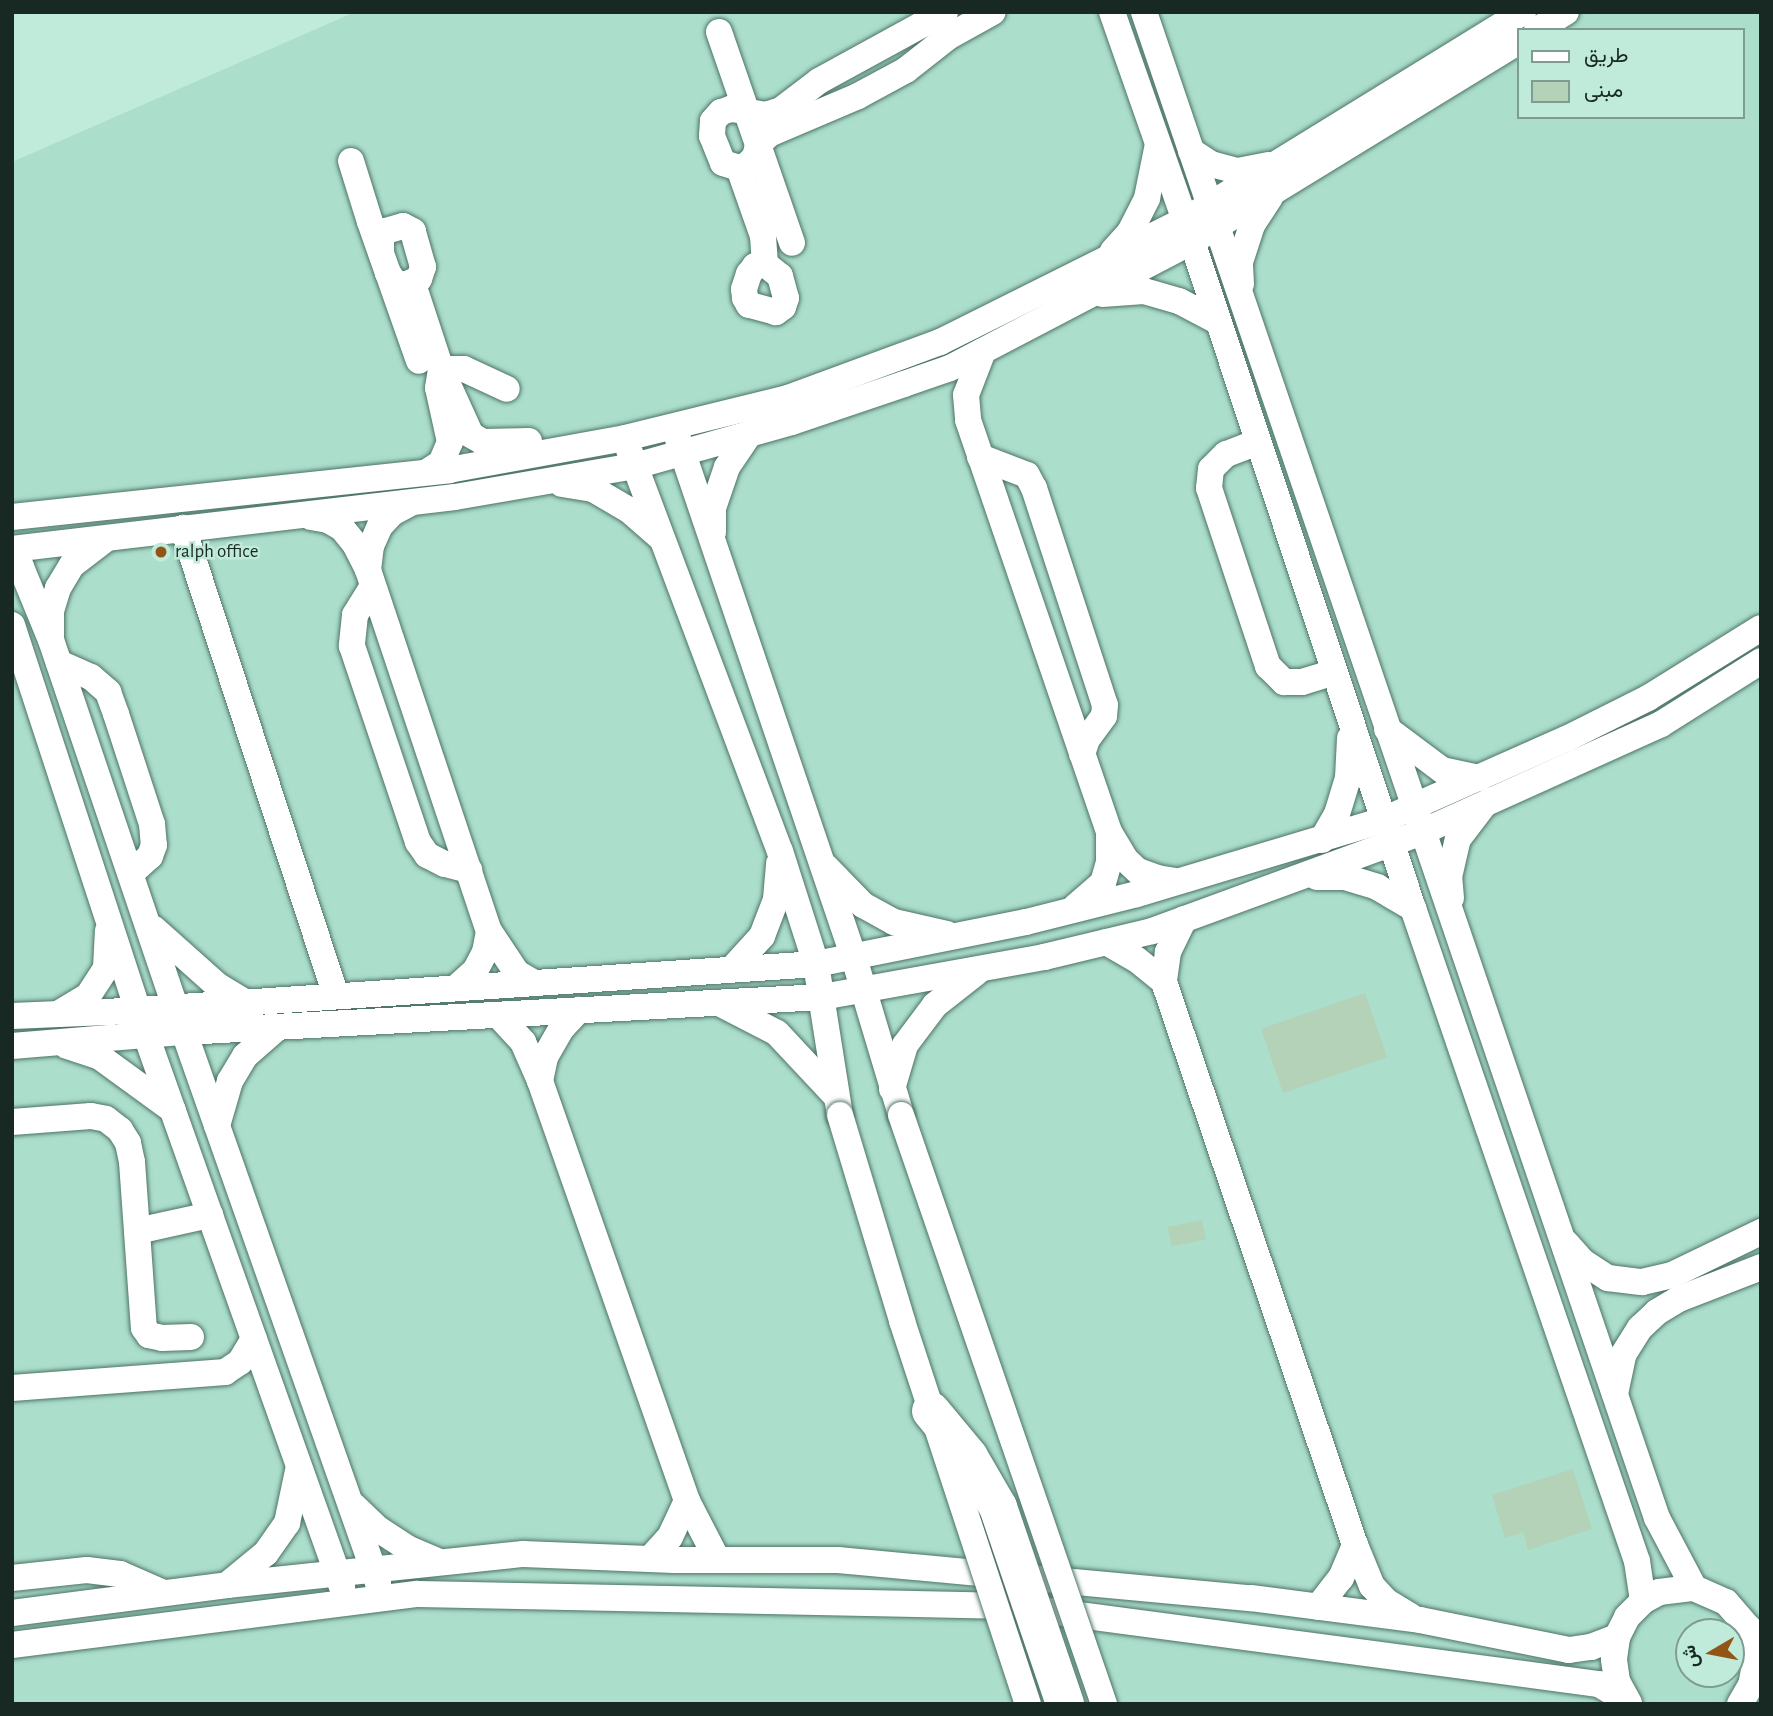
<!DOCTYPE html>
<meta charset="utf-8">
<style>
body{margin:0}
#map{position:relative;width:1773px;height:1716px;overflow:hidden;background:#c0ebdb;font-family:"Alegreya Sans",Vazirmatn,sans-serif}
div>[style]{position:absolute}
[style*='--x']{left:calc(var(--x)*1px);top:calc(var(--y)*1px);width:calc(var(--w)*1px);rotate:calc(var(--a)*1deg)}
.built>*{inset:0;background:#acdecc}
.building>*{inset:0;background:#b4d2b7;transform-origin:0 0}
.roads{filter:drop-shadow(0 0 2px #4d7466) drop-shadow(0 0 2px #4d7466)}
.minor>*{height:26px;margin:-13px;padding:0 13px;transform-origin:13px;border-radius:13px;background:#fff}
.bridges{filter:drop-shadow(0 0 2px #4d7466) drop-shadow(0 0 2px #4d7466)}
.minor-bridge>*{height:26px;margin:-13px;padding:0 13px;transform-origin:13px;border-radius:13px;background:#fff}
.highway-bridge>*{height:38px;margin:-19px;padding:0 19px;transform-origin:19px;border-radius:19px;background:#fff}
.dots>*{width:19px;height:19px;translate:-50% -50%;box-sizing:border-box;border:4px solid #c0ebdb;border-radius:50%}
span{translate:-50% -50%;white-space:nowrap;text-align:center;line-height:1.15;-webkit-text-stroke:5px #c0ebdb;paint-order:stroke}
.poi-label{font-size:19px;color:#182923}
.left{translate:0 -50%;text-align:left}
.frame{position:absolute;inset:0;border:14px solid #182923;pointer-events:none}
.legend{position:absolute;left:1517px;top:28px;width:228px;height:91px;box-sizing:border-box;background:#c0ebdb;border:2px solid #7d9d91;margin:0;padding:9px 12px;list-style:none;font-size:21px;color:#182923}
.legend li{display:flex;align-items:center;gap:14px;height:35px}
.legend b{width:35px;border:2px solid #7d9d91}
.north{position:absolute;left:1675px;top:1618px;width:70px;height:70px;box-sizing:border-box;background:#c0ebdb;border:2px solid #7d9d91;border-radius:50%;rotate:260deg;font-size:19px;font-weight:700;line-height:28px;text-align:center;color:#182923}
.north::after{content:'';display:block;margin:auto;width:24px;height:32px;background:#915616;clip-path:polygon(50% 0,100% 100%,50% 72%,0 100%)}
</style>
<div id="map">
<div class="built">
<i style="clip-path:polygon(evenodd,355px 12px,1761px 12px,1761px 1704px,12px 1704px,12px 162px,355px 12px,1519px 30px,1743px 30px,1743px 117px,1519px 117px,1519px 30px,355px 12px,1689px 1632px,1731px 1632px,1731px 1674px,1689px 1674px,1689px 1632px)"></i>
</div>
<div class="building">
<i style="left:1365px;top:993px;width:68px;height:110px;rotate:71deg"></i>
<i style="left:1202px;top:1220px;width:20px;height:35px;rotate:79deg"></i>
<i style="clip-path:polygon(1573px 1469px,1592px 1529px,1528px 1550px,1523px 1532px,1505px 1538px,1492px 1495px)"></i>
</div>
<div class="roads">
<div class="minor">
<i style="--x:945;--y:12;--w:144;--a:151.3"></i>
<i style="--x:819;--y:81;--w:48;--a:142.7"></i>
<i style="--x:781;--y:110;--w:16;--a:162"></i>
<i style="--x:766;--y:115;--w:36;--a:-170"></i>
<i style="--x:731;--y:109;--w:10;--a:163"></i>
<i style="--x:721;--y:112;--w:12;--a:132"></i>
<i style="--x:713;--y:121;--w:15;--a:94"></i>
<i style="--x:712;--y:136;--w:29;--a:68"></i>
<i style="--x:723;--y:163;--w:17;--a:17"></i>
<i style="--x:739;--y:168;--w:9;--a:-21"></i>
<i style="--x:747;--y:165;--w:11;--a:-45"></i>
<i style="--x:755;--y:157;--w:12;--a:-76"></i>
<i style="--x:758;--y:145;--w:16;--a:-45"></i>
<i style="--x:769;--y:134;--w:97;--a:-23.1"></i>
<i style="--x:858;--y:96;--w:55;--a:-28.4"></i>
<i style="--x:906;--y:70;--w:53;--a:-38.2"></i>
<i style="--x:948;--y:37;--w:51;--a:-29.1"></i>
<i style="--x:1112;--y:12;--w:220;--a:70.7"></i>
<i style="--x:1185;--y:220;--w:725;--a:71.67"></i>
<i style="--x:1413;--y:908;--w:690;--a:71.07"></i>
<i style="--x:1637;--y:1561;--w:40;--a:81.5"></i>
<i style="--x:1144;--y:12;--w:1591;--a:71.19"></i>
<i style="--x:1657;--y:1518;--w:79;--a:62.1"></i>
<i style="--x:1537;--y:30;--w:34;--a:-32"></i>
<i style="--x:719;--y:32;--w:223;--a:70.9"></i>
<i style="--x:1191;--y:151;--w:24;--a:33"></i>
<i style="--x:1211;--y:164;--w:28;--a:15"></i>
<i style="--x:1238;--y:171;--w:31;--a:-11"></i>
<i style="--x:351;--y:161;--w:64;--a:72.7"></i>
<i style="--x:370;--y:222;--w:54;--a:70.6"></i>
<i style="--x:388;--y:273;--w:11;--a:56"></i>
<i style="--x:394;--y:282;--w:10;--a:17"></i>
<i style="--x:404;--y:285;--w:16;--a:-22"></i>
<i style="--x:419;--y:279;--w:13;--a:-72"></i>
<i style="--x:423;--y:267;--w:37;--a:-106"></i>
<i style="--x:413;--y:231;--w:11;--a:-153"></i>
<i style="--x:403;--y:226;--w:18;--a:164"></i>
<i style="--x:386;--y:231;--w:9;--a:126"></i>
<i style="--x:381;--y:238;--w:14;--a:90"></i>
<i style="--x:739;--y:168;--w:72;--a:70.6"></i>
<i style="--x:763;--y:236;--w:28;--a:86"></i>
<i style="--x:1113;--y:251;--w:25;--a:-48"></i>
<i style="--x:1130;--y:232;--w:38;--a:-63"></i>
<i style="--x:1147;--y:198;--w:55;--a:-78.5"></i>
<i style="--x:765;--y:264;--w:19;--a:39"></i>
<i style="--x:780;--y:276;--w:23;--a:75"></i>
<i style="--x:786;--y:298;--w:9;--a:108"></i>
<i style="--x:783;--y:307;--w:9;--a:144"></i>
<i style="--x:776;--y:312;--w:28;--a:-165"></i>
<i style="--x:749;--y:305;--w:8;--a:-120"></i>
<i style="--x:745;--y:298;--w:9;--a:-96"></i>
<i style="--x:744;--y:289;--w:16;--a:-72"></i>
<i style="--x:749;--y:274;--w:10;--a:-53"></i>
<i style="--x:755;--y:266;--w:10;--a:-11"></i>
<i style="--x:388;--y:273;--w:93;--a:70.6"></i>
<i style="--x:413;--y:284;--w:89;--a:71.8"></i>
<i style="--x:441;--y:369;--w:23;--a:0"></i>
<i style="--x:464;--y:369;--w:47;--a:24.9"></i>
<i style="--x:1241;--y:284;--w:22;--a:-93"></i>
<i style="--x:1240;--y:262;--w:39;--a:-72"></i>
<i style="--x:1252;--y:225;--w:33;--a:-57"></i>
<i style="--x:1102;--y:294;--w:42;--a:-4.1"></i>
<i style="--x:1144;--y:291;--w:36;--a:16"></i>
<i style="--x:1179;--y:301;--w:43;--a:27.8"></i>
<i style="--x:983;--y:351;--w:47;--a:111.1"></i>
<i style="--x:966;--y:395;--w:25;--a:85"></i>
<i style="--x:968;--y:420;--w:435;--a:71.1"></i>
<i style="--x:1109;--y:832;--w:33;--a:59"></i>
<i style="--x:1126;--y:860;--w:16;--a:43"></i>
<i style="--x:1138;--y:871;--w:20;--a:20"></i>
<i style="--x:1157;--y:878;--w:19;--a:9"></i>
<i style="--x:677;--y:436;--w:551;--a:71.27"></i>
<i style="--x:854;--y:958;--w:164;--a:73.3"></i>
<i style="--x:1258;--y:442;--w:34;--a:159"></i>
<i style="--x:1226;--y:454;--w:21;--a:135"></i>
<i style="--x:1211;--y:469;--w:19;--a:96"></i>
<i style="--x:1209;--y:488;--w:188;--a:71.7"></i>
<i style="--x:1268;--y:666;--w:23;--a:45"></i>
<i style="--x:1284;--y:682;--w:18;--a:0"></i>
<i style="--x:1302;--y:682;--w:34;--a:-17"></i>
<i style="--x:629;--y:450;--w:428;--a:69.4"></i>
<i style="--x:780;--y:851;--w:119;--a:72.3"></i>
<i style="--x:816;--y:964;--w:153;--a:81"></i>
<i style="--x:980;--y:457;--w:50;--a:21"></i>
<i style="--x:1027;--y:475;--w:15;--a:62"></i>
<i style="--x:1034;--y:488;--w:228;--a:71.9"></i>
<i style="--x:1105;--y:705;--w:11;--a:95"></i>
<i style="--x:1104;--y:716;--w:29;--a:126"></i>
<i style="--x:1087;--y:739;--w:16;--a:108"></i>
<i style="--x:427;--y:472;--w:17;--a:-33"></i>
<i style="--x:441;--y:463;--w:23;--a:-67"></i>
<i style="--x:450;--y:442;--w:55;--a:-102.5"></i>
<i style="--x:438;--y:388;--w:19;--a:-81"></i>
<i style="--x:441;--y:369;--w:72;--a:65.6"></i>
<i style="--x:471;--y:435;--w:14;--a:30"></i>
<i style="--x:483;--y:442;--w:46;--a:-1.2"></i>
<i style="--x:562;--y:484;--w:31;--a:9"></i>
<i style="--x:593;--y:489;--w:42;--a:30.3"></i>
<i style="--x:629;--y:510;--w:43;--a:41.2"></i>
<i style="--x:12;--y:517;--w:440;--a:-6.1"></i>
<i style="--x:449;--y:470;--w:179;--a:-10.3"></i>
<i style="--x:625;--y:438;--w:168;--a:-13.8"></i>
<i style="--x:788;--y:398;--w:162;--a:-20.2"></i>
<i style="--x:940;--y:342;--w:274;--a:-26.5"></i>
<i style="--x:1185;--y:220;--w:397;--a:-31.6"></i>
<i style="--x:311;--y:517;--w:17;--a:10"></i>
<i style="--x:328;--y:520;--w:16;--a:30"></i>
<i style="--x:342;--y:528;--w:21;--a:51"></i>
<i style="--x:355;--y:544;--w:29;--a:63"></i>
<i style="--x:368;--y:570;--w:381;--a:71.5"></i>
<i style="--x:489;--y:931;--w:50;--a:56.3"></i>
<i style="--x:517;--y:973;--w:20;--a:30"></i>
<i style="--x:183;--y:528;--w:492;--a:71.9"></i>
<i style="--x:713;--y:532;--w:24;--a:-90"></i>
<i style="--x:713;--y:508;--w:43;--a:-71.1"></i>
<i style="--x:727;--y:467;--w:41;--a:-55.9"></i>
<i style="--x:12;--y:549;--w:446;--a:-6.7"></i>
<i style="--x:455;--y:497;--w:183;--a:-9.8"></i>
<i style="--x:635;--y:466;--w:163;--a:-15.7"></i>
<i style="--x:792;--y:422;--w:118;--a:-18.7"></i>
<i style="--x:904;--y:384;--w:49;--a:-19.2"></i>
<i style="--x:950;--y:368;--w:272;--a:-27.6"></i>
<i style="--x:1191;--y:242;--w:385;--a:-31.5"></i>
<i style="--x:12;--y:558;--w:13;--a:45"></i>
<i style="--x:21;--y:567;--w:79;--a:67.7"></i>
<i style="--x:51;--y:640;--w:414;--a:71.3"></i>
<i style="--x:184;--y:1032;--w:584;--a:70.6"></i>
<i style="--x:368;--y:570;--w:24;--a:-83"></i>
<i style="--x:371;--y:546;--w:22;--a:-66"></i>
<i style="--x:380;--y:526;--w:18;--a:-47"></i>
<i style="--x:392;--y:513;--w:19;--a:-28"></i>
<i style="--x:373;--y:586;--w:34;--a:122"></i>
<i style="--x:355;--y:615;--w:31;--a:96"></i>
<i style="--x:352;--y:646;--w:207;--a:71.4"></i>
<i style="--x:418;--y:842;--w:16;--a:55"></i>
<i style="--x:427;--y:855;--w:20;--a:27"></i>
<i style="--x:445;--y:864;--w:25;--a:14"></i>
<i style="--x:12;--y:625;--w:431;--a:71.9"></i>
<i style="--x:146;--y:1035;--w:586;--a:70.45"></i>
<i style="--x:51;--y:635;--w:24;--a:-90"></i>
<i style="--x:51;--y:611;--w:24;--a:-73"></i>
<i style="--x:58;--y:588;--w:27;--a:-59"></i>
<i style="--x:72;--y:565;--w:44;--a:-37.6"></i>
<i style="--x:59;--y:663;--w:35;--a:24"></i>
<i style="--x:91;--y:677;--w:23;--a:41"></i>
<i style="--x:108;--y:692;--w:23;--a:70"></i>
<i style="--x:116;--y:714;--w:116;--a:71.9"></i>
<i style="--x:152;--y:824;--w:21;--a:85"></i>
<i style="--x:154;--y:845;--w:12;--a:110"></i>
<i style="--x:150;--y:856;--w:25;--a:138"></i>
<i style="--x:1387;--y:729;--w:69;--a:36.7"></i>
<i style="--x:1442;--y:770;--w:39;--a:12"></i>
<i style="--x:1322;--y:840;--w:30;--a:-60"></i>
<i style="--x:1337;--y:814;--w:38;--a:-73"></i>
<i style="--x:1348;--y:778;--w:40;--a:-87.1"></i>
<i style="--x:826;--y:867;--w:53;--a:45.8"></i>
<i style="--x:863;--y:905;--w:35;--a:29"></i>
<i style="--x:894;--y:922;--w:54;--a:12.8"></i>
<i style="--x:1317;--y:877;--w:28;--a:0"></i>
<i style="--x:1345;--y:877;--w:34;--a:17"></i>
<i style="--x:1377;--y:887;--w:42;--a:30.3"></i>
<i style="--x:1451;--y:898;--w:21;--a:-95"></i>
<i style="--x:1449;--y:877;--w:39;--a:-77"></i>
<i style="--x:1458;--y:839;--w:41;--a:-52.9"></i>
<i style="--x:1075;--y:907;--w:37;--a:-41"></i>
<i style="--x:1103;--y:883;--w:22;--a:-74"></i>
<i style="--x:1109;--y:862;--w:30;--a:-90"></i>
<i style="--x:1184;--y:919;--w:37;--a:116"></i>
<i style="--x:1168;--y:952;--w:30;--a:98"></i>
<i style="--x:1164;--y:982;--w:595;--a:71.26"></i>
<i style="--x:1355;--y:1545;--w:44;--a:67.5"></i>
<i style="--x:1372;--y:1586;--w:22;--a:47"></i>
<i style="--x:1387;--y:1602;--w:27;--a:31"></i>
<i style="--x:154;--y:929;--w:86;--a:41.7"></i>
<i style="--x:218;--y:986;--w:31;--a:31"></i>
<i style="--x:1106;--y:942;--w:34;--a:30"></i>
<i style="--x:1136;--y:959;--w:36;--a:39"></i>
<i style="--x:732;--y:969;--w:45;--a:-47.7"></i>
<i style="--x:762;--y:936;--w:40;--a:-69"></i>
<i style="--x:776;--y:899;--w:36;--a:-85"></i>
<i style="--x:456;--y:988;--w:25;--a:-42"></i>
<i style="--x:475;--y:971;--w:21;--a:-62"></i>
<i style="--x:485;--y:952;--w:21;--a:-79"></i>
<i style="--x:719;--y:1003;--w:65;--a:27.3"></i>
<i style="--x:777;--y:1033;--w:85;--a:46.9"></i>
<i style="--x:58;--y:1014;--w:35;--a:-31"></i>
<i style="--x:88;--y:996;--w:33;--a:-57"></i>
<i style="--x:106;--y:968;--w:37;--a:-87"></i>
<i style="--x:498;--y:1015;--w:37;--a:47"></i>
<i style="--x:523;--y:1042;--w:43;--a:66.4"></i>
<i style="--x:540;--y:1081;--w:445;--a:70.7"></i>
<i style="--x:687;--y:1501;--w:65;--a:62.7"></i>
<i style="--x:12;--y:1016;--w:95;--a:-2.4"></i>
<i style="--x:107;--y:1012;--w:711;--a:-3.87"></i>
<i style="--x:816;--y:964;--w:214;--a:-11.3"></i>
<i style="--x:1026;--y:922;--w:114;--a:-14.2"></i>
<i style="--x:1137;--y:894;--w:257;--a:-16.7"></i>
<i style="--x:1383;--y:820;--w:200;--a:-23.9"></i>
<i style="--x:1566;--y:739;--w:92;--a:-26.6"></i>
<i style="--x:1648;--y:698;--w:133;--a:-31.8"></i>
<i style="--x:12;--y:1046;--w:173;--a:-4.7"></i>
<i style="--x:184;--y:1032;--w:639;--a:-3.14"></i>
<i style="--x:822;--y:997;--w:226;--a:-10.2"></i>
<i style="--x:1044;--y:957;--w:111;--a:-13.5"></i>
<i style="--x:1152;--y:931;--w:288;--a:-20.1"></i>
<i style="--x:1422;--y:832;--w:262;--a:-24.3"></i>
<i style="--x:1661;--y:724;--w:118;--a:-32.2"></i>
<i style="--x:67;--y:1046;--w:35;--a:18"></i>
<i style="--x:100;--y:1057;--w:90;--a:36"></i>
<i style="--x:540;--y:1081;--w:25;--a:-78"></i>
<i style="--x:545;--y:1057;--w:34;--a:-60"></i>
<i style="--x:562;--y:1028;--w:25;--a:-47"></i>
<i style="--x:892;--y:1089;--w:46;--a:-73.5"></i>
<i style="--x:905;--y:1045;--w:50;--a:-53.1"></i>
<i style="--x:935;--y:1005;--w:53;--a:-38.2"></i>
<i style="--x:12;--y:1122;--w:79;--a:-4.3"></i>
<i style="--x:91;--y:1116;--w:15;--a:11"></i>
<i style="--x:106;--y:1119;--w:18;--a:38"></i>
<i style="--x:120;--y:1130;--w:15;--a:58"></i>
<i style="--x:128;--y:1143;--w:19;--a:78"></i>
<i style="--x:132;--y:1162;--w:166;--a:85.9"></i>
<i style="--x:144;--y:1328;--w:9;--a:54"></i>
<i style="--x:149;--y:1335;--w:13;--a:13"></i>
<i style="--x:162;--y:1338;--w:29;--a:-2"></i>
<i style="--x:217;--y:1126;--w:47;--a:-73.9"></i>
<i style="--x:230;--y:1081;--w:29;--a:-59"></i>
<i style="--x:245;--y:1056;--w:44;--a:-41.3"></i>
<i style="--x:137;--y:1231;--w:75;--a:-12.4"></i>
<i style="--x:1566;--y:1243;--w:25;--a:48"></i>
<i style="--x:1583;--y:1262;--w:30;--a:33"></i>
<i style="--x:1608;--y:1278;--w:34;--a:7"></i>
<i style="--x:1642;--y:1282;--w:31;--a:-13"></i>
<i style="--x:1672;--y:1275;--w:99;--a:-25.8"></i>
<i style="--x:12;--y:1388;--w:214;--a:-4.3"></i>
<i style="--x:225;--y:1372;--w:18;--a:-34"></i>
<i style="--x:240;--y:1362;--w:27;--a:-59"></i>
<i style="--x:1615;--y:1394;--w:40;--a:-78"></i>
<i style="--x:1623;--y:1355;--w:32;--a:-58"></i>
<i style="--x:1640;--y:1328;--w:23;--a:-43"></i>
<i style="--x:1657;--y:1312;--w:26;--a:-31"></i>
<i style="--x:1679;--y:1299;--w:88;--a:-21.3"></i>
<i style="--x:354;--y:1506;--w:33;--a:44"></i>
<i style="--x:378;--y:1529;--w:37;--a:33"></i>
<i style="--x:409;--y:1549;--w:30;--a:23"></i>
<i style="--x:650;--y:1559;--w:30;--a:-48"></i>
<i style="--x:670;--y:1537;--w:40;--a:-65"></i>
<i style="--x:12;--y:1578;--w:75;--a:-6.1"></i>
<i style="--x:87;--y:1570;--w:33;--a:7"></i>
<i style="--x:120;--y:1574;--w:48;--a:23.4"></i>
<i style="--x:227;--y:1585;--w:50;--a:-39.4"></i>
<i style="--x:266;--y:1553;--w:37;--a:-55"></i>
<i style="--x:287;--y:1523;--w:53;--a:-78.1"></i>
<i style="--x:1318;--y:1607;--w:37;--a:-52"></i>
<i style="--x:1341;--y:1578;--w:36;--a:-67"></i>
<i style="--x:12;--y:1613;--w:217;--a:-7.4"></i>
<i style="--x:227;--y:1585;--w:298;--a:-6"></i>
<i style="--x:523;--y:1554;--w:151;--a:2.3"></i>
<i style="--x:674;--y:1560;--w:164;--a:0"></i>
<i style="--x:838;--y:1560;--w:415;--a:5.3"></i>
<i style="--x:1251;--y:1598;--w:170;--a:7.4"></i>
<i style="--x:1420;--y:1620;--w:152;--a:11.4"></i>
<i style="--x:1569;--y:1650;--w:22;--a:-8"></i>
<i style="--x:1591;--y:1647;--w:28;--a:-21"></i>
<i style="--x:12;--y:1645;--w:409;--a:-7.2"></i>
<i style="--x:418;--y:1594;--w:593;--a:1.16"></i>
<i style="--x:1011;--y:1606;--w:593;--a:7.56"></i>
<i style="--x:1599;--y:1684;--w:33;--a:31"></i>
<i style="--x:1629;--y:1703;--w:25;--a:-119"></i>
<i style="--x:1617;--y:1681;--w:22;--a:-98"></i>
<i style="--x:1614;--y:1659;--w:22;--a:-82"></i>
<i style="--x:1617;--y:1637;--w:22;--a:-63"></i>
<i style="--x:1627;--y:1617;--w:23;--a:-45"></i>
<i style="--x:1643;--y:1601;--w:18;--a:-29"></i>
<i style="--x:1659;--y:1592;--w:35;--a:-7"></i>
<i style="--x:1694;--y:1588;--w:35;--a:24"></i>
<i style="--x:1726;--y:1602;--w:35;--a:49"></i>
<i style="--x:1749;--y:1628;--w:18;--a:74"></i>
<i style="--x:1754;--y:1645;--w:20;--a:87"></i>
<i style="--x:1755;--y:1665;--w:20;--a:101"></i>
<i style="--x:1751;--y:1685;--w:22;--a:120"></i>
</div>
</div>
<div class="bridges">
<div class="minor-bridge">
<i style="--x:840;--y:1115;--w:215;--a:73.2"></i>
<i style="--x:902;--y:1321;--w:403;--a:71.8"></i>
<i style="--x:901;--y:1115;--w:623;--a:70.98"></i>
</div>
<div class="highway-bridge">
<i style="--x:931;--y:1411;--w:60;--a:50.4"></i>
<i style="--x:969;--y:1457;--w:58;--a:59.9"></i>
<i style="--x:998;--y:1507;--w:208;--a:71.2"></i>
</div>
</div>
<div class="dots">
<i style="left:161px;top:552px;background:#915616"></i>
</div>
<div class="poi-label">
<span class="left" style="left:175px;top:552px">ralph office</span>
</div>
<div class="frame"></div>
<ul class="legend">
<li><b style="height:9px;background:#fff"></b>طريق</li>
<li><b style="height:19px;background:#b4d2b7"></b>مبنى</li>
</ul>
<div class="north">ش</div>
</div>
